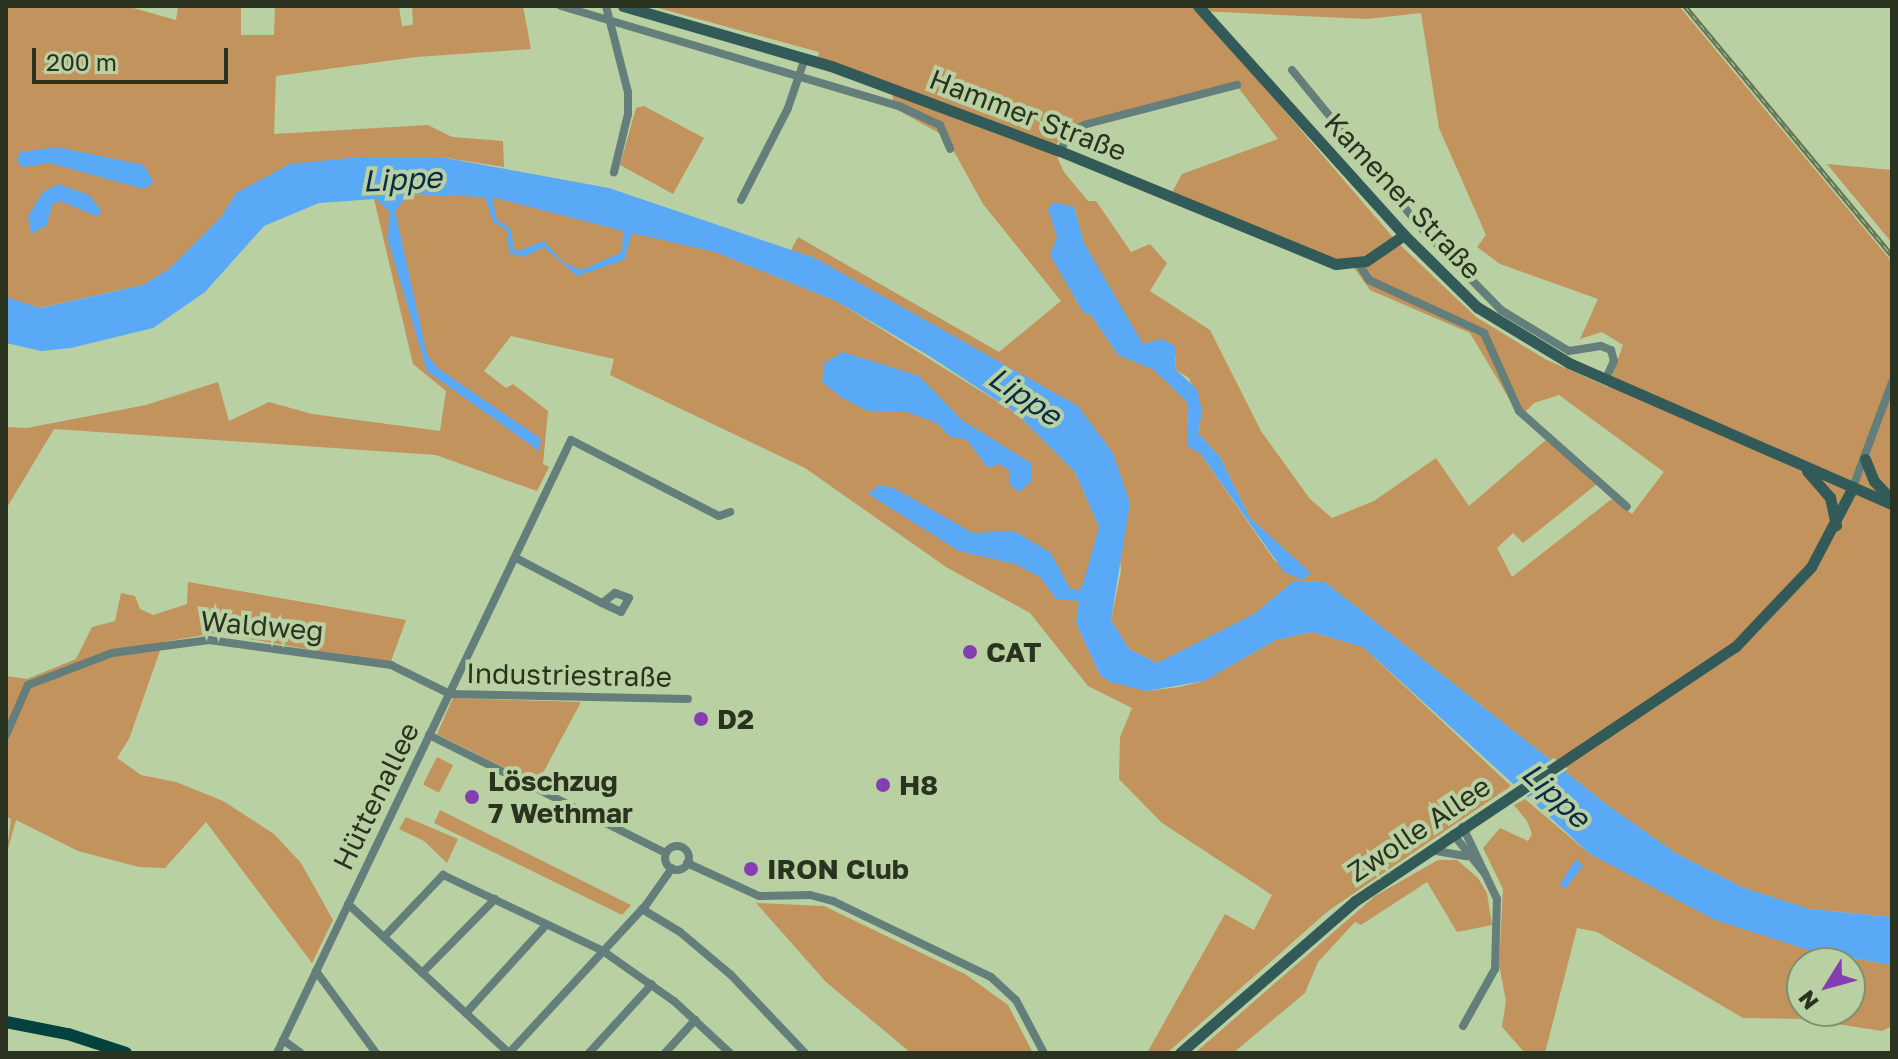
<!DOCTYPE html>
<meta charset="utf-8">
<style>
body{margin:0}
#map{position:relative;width:1898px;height:1059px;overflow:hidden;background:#b9d0a2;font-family:"Golos Text",sans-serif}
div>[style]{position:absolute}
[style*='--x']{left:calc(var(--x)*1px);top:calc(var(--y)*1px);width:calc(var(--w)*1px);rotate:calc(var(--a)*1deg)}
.green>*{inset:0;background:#c2935d;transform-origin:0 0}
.water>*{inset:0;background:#5aa9f6}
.pier>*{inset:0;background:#b9d0a2}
.street>*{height:8px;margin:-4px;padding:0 4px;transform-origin:4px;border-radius:4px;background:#637e7b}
.street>.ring{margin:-4px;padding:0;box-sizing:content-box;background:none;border:8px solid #637e7b;border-radius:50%}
.secondary>*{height:11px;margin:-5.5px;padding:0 5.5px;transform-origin:5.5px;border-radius:5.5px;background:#325a58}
.primary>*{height:12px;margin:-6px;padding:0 6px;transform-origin:6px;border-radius:6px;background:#03423f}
.rail>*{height:5px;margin-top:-2.5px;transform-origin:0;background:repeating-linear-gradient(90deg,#b9d0a2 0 6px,#637355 0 12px);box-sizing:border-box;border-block:2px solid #637355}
.dots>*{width:22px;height:22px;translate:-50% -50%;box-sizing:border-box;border:4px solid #b9d0a2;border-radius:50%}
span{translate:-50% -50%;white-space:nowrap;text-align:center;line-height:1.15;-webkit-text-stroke:8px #b9d0a2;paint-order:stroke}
.street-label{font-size:28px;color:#293320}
.poi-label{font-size:28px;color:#293320;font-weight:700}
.left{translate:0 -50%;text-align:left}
.water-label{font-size:30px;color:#0a2b49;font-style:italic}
.frame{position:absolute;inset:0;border:8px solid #293320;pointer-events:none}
.north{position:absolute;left:1786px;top:947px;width:80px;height:80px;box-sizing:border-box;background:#b9d0a2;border:2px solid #7f916e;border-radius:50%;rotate:233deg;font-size:22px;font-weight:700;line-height:32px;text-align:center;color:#293320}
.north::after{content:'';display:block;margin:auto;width:28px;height:36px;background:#853eb1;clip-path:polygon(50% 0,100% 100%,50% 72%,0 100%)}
.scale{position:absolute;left:32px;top:48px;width:196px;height:36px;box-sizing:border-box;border:4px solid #293320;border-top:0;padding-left:10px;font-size:24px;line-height:28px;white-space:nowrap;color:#293320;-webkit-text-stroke:6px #b9d0a2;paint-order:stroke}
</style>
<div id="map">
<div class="green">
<i style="clip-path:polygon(6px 6px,126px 6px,176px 20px,178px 6px,241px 6px,241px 35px,274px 35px,275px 6px,399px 6px,402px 26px,413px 25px,412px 6px,523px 6px,531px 49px,416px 57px,276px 76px,274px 134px,428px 125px,452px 137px,503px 141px,504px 167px,440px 157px,360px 157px,236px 193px,221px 217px,169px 269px,143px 285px,39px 308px,6px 297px)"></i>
<i style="clip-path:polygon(evenodd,651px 6px,1679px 6px,1892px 262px,1892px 917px,1810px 909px,1744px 888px,1677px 854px,1610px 807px,1325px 582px,1294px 581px,1254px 614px,1157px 663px,1129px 649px,1111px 620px,1121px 571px,1113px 453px,815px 258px,791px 250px,798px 237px,999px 352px,1061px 301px,983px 204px,946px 137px,894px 108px,891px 83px,818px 57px,819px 52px,651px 6px,1199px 11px,1367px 19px,1421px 13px,1439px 128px,1486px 235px,1477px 247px,1500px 264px,1598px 299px,1580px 339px,1602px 332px,1623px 345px,1608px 387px,1545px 359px,1476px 317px,1396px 241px,1199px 11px,651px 6px,1233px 81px,1278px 139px,1182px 174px,1170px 196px,1352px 265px,1370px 290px,1470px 333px,1520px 417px,1534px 403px,1559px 395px,1664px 472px,1632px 514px,1613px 498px,1512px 577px,1497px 548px,1513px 533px,1523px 543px,1597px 484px,1547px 439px,1469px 506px,1436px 458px,1374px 501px,1332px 518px,1310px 499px,1261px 431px,1210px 330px,1150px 291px,1167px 263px,1150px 244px,1131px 252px,1096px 201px,1088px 201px,1064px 172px,1053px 148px,1072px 126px,1220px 92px,1233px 81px,651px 6px,1074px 207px,1084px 243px,1133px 331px,1143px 344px,1156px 343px,1176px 358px,1176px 370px,1189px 378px,1202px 411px,1198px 433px,1220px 457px,1250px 518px,1310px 573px,1302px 580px,1275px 561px,1200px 453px,1189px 447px,1187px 402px,1155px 370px,1118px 355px,1091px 315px,1083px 312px,1051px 255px,1074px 207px)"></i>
<i style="clip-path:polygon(644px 106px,704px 138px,673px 194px,620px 165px,636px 108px)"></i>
<i style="clip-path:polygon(1827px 164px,1892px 170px,1892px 243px)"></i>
<i style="clip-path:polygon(409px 194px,497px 197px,715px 252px,838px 302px,1016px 413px,1075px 472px,1099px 527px,1076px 623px,1100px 675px,1147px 691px,1179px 687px,1204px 681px,1276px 640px,1312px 632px,1363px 647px,1511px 786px,1328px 911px,1167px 1053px,1147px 1053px,1225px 914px,1254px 930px,1272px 895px,1162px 823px,1119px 779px,1120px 737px,1132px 708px,1088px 686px,1030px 613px,946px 567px,805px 468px,610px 375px,614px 359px,511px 336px,484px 371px,506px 388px,513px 384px,548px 411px,543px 464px,549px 467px,537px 491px,436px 455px,54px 429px,6px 509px,6px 427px,27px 428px,146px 405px,218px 382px,229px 421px,269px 402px,312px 414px,440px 431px,446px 391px,413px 364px,374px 199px)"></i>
<i style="clip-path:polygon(188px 582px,406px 620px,390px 664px,216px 633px,163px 642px,129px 739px,117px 758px,141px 775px,176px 782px,223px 801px,274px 834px,301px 863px,333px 920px,312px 963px,206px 822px,165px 868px,139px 867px,78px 851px,16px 820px,6px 856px,11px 819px,6px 816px,6px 676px,27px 679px,76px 659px,92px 627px,115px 621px,121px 593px,135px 596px,140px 609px,153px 615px,187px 604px)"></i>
<i style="clip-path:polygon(453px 698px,581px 702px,537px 784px,437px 734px)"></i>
<i style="left:437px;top:757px;width:18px;height:31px;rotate:27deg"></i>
<i style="clip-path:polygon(evenodd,1525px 799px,1590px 854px,1812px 951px,1892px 965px,1892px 1026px,1882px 1031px,1805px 1019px,1743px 1018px,1597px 932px,1577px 928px,1545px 1053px,1525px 1053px,1502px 1027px,1506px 1001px,1499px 965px,1503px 889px,1483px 848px,1500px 828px,1528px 841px,1532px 834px,1527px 821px,1514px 805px,1525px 799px,1802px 963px,1850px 963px,1850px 1011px,1802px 1011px,1802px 963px)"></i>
<i style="clip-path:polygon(440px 810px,444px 812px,631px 905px,622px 915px,434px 823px)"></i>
<i style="clip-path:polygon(406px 817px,458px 839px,447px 863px,424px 841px,399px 829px)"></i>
<i style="clip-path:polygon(1438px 860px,1457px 860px,1478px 878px,1487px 893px,1492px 925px,1457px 932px,1427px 882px,1361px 925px,1355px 922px,1318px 962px,1305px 993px,1233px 1053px,1195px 1053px,1375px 896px)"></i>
<i style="clip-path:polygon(756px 903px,824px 906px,965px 974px,1008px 1005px,1033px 1053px,911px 1053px,826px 982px)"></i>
</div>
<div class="water">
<i style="clip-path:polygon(57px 147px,144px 165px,154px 183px,143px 189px,50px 163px,22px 167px,17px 161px,20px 152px)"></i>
<i style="clip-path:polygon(evenodd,360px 157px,440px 157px,609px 188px,815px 258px,1078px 406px,1113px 453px,1130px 503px,1111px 620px,1129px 649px,1157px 663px,1254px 614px,1294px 581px,1325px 582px,1610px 807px,1677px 854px,1744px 888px,1810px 909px,1892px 917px,1892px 965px,1812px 951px,1715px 920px,1590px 854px,1363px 647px,1312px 632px,1276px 640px,1204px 681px,1147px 691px,1110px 682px,1100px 675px,1076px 623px,1079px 601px,1056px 599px,1040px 577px,1015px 564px,959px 551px,868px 494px,879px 485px,894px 488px,973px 533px,1014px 531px,1050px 552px,1071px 590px,1081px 590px,1099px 527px,1075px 472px,1016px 413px,926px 354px,838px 302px,715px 252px,632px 233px,624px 260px,577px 276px,544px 247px,523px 257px,509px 253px,507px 230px,493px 222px,485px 197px,409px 194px,395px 211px,427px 355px,439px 369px,541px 439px,539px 451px,427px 371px,388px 241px,389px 211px,376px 199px,319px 203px,264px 226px,205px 292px,153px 328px,71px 348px,41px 351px,6px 343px,6px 297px,40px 308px,143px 285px,169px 269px,221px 217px,236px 193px,290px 164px,360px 157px,492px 197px,623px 231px,622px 252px,581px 270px,563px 262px,544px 241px,515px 252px,510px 228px,497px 220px,492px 197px)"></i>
<i style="clip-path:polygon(58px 184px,89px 195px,101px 210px,98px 217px,60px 201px,52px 205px,47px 225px,31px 234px,28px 216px,43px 192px)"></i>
<i style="clip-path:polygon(1054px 202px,1074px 207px,1084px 243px,1143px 344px,1162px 339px,1175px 346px,1176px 370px,1197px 389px,1202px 411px,1198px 433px,1220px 457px,1250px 518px,1311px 573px,1302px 580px,1284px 572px,1200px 453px,1188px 447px,1187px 402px,1154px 370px,1118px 355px,1091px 315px,1083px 312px,1050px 255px,1057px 237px,1048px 209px)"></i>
<i style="clip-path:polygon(843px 352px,919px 376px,962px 420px,1031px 463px,1032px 481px,1019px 492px,1009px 484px,1010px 471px,999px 464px,988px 468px,966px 439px,950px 437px,937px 423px,904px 411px,868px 411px,842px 398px,822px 382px,824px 363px)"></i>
<i style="clip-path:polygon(1576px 859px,1583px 866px,1565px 889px,1560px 884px)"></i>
</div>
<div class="pier">
<i style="clip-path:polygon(1554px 758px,1568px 769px,1520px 800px,1508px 788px)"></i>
</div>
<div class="street">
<i style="--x:561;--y:6;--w:355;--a:16.5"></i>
<i style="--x:901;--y:107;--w:43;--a:24.8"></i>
<i style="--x:940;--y:125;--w:26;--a:67"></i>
<i style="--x:606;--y:6;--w:89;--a:75.7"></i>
<i style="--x:628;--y:92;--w:22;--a:90"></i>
<i style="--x:628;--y:114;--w:60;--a:103.6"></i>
<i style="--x:1292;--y:70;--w:207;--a:50.7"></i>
<i style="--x:1423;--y:230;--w:112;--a:45.7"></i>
<i style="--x:1501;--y:310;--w:79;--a:31.1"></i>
<i style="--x:1569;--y:351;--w:32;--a:-9"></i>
<i style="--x:1601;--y:346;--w:11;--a:22"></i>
<i style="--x:1611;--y:350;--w:11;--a:75"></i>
<i style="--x:1614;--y:361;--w:21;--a:115"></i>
<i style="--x:1060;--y:151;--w:23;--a:-61"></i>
<i style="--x:1071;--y:131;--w:17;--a:-24"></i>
<i style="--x:1087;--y:124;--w:155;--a:-14.6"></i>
<i style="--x:741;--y:200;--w:103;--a:-62.9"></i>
<i style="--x:788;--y:108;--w:53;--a:-71.2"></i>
<i style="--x:1359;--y:264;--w:19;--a:58"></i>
<i style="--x:1369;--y:280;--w:127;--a:24.7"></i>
<i style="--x:1484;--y:333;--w:85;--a:65.8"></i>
<i style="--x:1519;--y:411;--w:144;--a:41.6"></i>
<i style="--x:1853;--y:487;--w:112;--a:-69.6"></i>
<i style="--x:516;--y:558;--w:97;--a:27.6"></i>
<i style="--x:602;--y:603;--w:21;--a:25"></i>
<i style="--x:621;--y:612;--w:16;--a:-60"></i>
<i style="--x:629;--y:598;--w:15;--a:-160"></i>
<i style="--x:615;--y:593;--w:16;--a:142"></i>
<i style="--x:6;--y:735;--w:55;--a:-66.3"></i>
<i style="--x:28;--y:685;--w:90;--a:-20.9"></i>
<i style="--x:112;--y:653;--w:98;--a:-7.6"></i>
<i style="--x:209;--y:640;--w:184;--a:7.8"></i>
<i style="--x:391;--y:665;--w:66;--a:26.2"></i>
<i style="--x:450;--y:694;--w:238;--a:1.2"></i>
<i style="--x:429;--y:735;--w:265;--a:26.5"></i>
<i style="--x:1453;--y:834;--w:51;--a:51.3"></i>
<i class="ring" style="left:665px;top:846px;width:16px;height:16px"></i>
<i style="--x:1431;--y:850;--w:36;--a:10"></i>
<i style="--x:687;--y:863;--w:79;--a:24.6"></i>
<i style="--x:759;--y:896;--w:51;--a:-1.1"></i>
<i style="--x:810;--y:895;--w:24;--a:15"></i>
<i style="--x:833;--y:901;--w:175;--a:25.7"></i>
<i style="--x:991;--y:977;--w:34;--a:43"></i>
<i style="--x:1016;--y:1000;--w:60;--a:62.2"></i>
<i style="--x:348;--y:904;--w:219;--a:42.8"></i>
<i style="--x:642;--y:909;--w:44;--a:31.2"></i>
<i style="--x:680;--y:932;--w:67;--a:40.1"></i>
<i style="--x:731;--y:975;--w:108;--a:46.5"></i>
<i style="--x:384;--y:937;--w:86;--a:-46.4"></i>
<i style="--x:443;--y:875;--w:177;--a:25.4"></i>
<i style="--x:603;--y:951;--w:87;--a:35.2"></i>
<i style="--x:674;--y:1001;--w:76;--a:42.9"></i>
<i style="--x:316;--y:971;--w:102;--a:53.8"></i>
<i style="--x:422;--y:973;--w:104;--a:-45.4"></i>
<i style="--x:466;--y:1013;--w:119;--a:-47.7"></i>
<i style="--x:1463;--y:1026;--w:65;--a:-60.7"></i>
<i style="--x:1495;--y:969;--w:70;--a:-88.4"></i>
<i style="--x:1497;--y:899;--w:80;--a:-115.3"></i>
<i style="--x:283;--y:1040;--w:22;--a:36"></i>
<i style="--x:277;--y:1053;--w:680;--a:-64.38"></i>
<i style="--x:571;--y:440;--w:166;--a:27.2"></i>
<i style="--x:719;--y:516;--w:12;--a:-20"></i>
<i style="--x:509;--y:1053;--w:202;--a:-47.2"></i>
<i style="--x:646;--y:905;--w:45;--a:-54.9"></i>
<i style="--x:589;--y:1053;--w:93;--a:-47.6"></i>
<i style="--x:665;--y:1053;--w:45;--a:-47.7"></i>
</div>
<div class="secondary">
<i style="--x:623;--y:6;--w:216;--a:16.1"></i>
<i style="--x:831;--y:66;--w:244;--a:20.4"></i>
<i style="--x:1060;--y:151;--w:298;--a:22.3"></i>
<i style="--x:1336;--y:264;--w:30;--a:-6"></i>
<i style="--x:1366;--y:261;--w:46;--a:-34.4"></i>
<i style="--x:1198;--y:6;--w:308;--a:48"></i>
<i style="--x:1404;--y:235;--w:103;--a:44.6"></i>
<i style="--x:1477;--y:307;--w:108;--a:31.3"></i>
<i style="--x:1569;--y:363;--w:352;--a:23.6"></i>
<i style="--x:1865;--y:459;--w:24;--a:68"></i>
<i style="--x:1874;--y:481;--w:26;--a:47"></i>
<i style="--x:1807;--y:471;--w:35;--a:49"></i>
<i style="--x:1830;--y:497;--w:29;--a:78"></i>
<i style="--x:1180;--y:1053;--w:232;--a:-41"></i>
<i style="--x:1355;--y:901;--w:457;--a:-33.8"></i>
<i style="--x:1735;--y:647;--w:110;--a:-46.5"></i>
<i style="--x:1811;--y:567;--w:90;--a:-62.3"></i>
</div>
<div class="primary">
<i style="--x:6;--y:1022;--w:63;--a:11"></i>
<i style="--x:68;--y:1034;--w:61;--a:18.1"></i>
</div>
<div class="rail">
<i style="--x:1685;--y:6;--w:324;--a:50.3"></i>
</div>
<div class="dots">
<i style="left:970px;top:652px;background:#853eb1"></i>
<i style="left:701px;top:719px;background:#853eb1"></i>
<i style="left:883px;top:785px;background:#853eb1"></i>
<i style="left:472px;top:797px;background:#853eb1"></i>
<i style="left:751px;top:869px;background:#853eb1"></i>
</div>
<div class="street-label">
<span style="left:1028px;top:115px;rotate:21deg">Hammer Straße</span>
<span style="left:1403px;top:196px;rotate:47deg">Kamener Straße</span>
<span style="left:262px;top:626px;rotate:5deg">Waldweg</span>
<span style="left:569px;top:675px;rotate:1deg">Industriestraße</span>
<span style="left:376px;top:796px;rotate:-64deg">Hüttenallee</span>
<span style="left:1419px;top:829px;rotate:-34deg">Zwolle Allee</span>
</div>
<div class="poi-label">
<span class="left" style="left:986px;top:652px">CAT</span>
<span class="left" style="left:717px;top:719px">D2</span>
<span class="left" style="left:488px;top:797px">Löschzug<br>7 Wethmar</span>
<span class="left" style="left:899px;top:785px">H8</span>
<span class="left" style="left:767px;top:869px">IRON Club</span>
</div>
<div class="water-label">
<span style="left:402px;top:179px;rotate:-3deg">Lippe</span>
<span style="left:1025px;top:396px;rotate:34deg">Lippe</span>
<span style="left:1556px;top:795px;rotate:43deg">Lippe</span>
</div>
<div class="frame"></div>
<div class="north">N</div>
<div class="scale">200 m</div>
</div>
